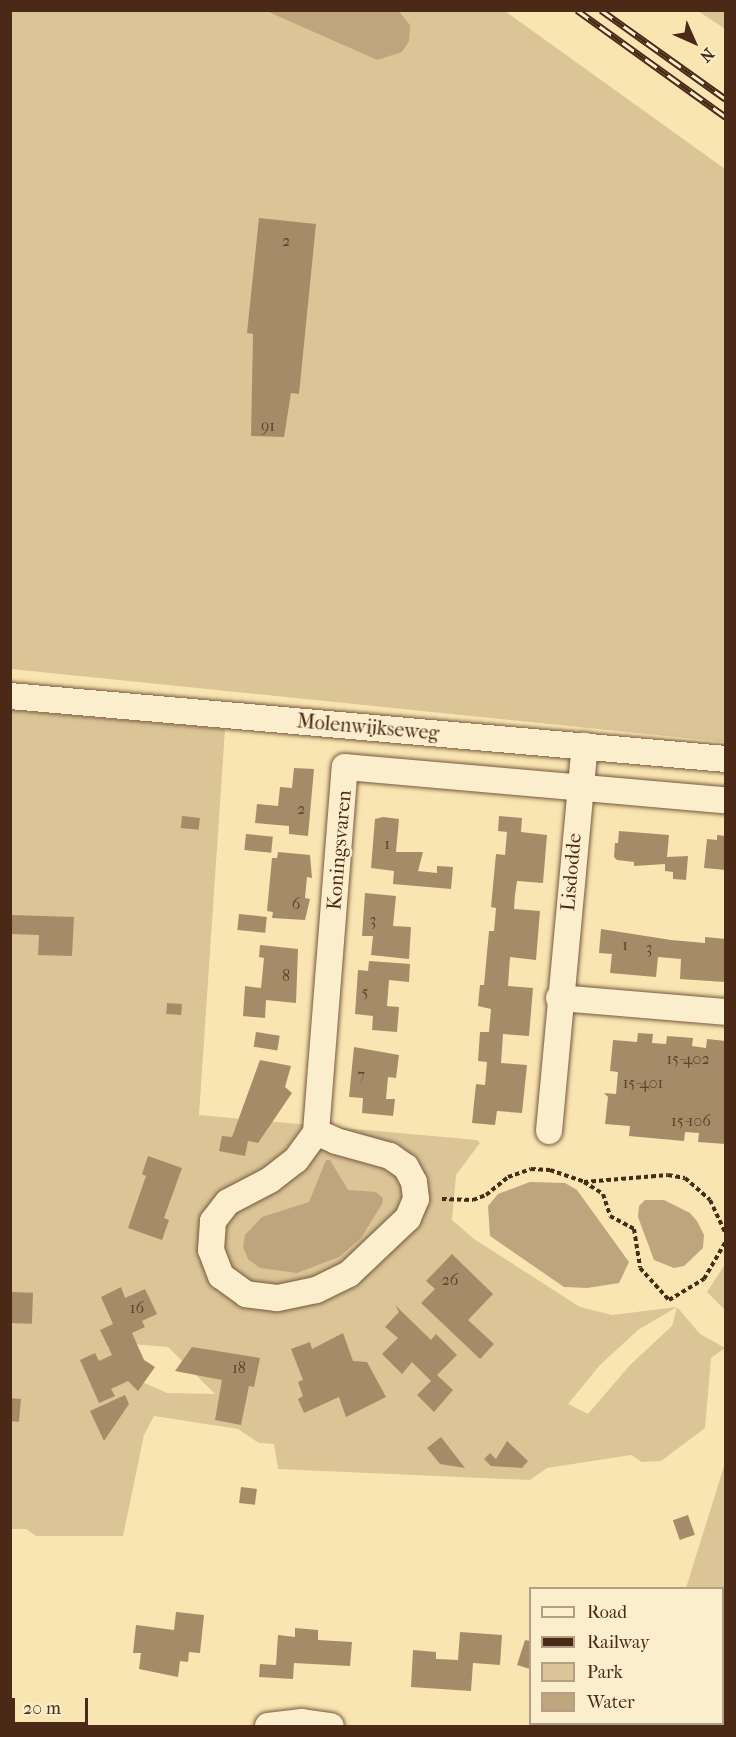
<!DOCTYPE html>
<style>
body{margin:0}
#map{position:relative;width:736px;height:1737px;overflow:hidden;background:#f9e5b2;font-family:"IM FELL French Canon",serif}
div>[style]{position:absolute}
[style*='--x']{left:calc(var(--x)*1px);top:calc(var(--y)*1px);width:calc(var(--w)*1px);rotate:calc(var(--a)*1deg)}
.green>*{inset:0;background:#dbc597}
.water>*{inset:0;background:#bea57d}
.building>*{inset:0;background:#a58b67;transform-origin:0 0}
.path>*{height:4px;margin-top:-2px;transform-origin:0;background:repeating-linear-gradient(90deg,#4a2916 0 4.5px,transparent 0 7.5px)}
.roads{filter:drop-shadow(0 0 2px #76583d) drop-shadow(0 0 2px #76583d)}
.street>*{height:26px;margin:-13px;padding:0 13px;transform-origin:13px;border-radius:13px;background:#fbeecd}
.rail>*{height:7px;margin-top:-3.5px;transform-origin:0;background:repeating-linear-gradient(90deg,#fbeecd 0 14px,#4a2916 0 28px);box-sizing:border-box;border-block:2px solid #4a2916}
span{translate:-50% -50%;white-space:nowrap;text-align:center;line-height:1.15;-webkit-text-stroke:5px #fbeecd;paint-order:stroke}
.number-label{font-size:16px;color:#61422a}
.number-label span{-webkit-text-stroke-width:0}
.street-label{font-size:20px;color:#4a2916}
.frame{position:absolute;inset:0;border:12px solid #4a2916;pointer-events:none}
.legend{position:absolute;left:529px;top:1587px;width:195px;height:138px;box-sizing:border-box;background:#fbeecd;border:2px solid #b49f84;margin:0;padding:8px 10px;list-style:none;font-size:18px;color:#4a2916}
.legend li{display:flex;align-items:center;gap:12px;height:30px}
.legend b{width:30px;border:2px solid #b49f84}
.north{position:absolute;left:664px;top:12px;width:60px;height:60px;-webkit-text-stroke:4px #fbeecd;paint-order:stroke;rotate:135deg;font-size:16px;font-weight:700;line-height:24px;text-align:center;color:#4a2916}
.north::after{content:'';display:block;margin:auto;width:21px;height:27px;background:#4a2916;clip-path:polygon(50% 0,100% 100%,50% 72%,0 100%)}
.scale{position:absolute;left:12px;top:1698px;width:76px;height:27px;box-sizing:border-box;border:3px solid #4a2916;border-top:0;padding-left:8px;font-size:18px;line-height:21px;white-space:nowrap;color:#4a2916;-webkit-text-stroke:4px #fbeecd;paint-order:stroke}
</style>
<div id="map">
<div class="green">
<i style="clip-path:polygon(11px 11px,266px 11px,377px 60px,410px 25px,399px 11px,505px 11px,725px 169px,725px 742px,11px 669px)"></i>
<i style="clip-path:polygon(698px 11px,725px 11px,725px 29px)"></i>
<i style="clip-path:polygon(evenodd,10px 710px,225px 729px,199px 1115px,477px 1140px,480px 1143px,456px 1175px,452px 1220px,474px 1239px,580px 1307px,612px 1315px,677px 1307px,700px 1334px,725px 1348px,711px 1358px,705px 1428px,661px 1461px,642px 1462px,631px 1455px,547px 1468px,530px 1480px,278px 1469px,274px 1444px,259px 1443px,238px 1429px,154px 1416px,144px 1435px,123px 1536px,36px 1536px,26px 1529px,11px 1529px,10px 710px,677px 1307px,672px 1326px,630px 1365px,588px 1414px,568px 1404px,600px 1365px,638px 1330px,677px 1307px,10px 710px,132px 1344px,168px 1347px,215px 1394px,167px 1393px,140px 1381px,107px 1347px,132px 1344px)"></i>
<i style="clip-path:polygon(725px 1264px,726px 1310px,725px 1310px,707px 1292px)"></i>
<i style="clip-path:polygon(725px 1463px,725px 1726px,644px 1726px,722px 1724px,722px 1588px,686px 1588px)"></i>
</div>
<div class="water">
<i style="clip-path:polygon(266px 11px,399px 11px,410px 25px,409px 41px,402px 52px,377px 60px)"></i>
<i style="clip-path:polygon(326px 1160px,330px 1160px,348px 1190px,376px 1192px,383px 1198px,382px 1204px,361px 1238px,339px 1257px,297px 1273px,260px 1268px,248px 1259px,243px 1247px,245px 1235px,262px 1217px,309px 1202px)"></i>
<i style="clip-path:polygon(530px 1182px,565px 1183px,577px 1190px,629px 1262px,619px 1283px,587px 1288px,564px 1287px,490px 1236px,488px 1206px,498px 1194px)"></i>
<i style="clip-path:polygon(645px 1200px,664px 1200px,690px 1213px,697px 1221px,704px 1235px,703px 1248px,684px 1266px,674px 1268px,654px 1260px,638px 1217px,639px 1206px)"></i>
</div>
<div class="building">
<i style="clip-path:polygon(259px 218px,316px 224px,299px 394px,291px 393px,284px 437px,251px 436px,253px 334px,247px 333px)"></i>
<i style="clip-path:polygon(294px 768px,314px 769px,308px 836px,289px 834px,289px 826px,255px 823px,257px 804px,278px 806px,280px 787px,292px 788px)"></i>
<i style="left:182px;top:816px;width:18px;height:12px;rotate:6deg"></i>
<i style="clip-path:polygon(499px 816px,522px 818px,521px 832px,547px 835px,543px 883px,517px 881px,515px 895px,514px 909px,540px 911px,536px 960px,510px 957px,509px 971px,508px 986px,533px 988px,529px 1036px,503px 1034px,501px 1063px,527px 1065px,522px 1113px,497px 1111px,495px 1125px,472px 1123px,476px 1084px,485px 1085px,487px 1062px,478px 1061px,480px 1032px,489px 1032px,491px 1009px,478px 1006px,480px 985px,484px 985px,489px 931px,494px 931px,496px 908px,491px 907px,496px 854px,505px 855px,507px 832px,498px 831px)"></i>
<i style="clip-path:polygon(383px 817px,399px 819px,396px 852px,423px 852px,418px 871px,437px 873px,437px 866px,453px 867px,451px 889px,393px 884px,394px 871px,371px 868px,375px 819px)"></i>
<i style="clip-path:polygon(619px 831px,669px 835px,667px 857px,688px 856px,686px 880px,673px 879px,673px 872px,665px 871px,665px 864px,634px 866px,634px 862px,617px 860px,614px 857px,615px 843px,618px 843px)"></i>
<i style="left:246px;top:834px;width:27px;height:16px;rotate:6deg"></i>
<i style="clip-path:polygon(717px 835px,726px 836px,726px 870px,704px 868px,707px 839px,717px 840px)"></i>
<i style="clip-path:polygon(278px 852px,310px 855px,312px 878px,307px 877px,305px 898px,310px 899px,305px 920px,272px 918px,273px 912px,267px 911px,272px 858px,277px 858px)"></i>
<i style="clip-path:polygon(365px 893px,396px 896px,393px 926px,411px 927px,409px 959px,371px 955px,373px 936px,362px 936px)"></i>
<i style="left:239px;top:914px;width:28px;height:16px;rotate:6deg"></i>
<i style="clip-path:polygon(10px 915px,74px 917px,72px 956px,38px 955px,39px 935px,10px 934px)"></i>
<i style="clip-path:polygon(601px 929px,671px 940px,705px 943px,705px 937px,726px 939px,725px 982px,680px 979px,681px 959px,658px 957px,656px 977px,610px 973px,612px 954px,599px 953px)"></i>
<i style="clip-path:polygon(260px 945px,298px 949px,296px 1003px,266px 1000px,265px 1018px,243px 1016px,245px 986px,261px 988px,264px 958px,259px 957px)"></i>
<i style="clip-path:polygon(369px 961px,410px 964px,409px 982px,389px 980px,387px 1006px,399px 1007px,397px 1032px,372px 1030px,373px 1016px,355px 1014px,358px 970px,368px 971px)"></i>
<i style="left:167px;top:1003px;width:15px;height:11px;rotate:4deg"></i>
<i style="left:256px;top:1032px;width:24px;height:15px;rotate:9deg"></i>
<i style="clip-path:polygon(638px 1033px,653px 1034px,652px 1043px,666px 1044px,667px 1036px,693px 1038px,692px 1046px,706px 1048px,707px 1039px,726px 1041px,726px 1144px,698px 1142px,699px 1133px,685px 1132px,684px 1141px,629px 1136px,630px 1126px,605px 1124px,608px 1097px,604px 1093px,616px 1094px,618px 1072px,610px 1071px,613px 1040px,637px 1042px)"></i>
<i style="clip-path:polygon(354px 1047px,399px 1055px,396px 1078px,388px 1077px,386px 1099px,395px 1099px,393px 1116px,362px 1113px,363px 1098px,349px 1097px)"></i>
<i style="clip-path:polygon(260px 1060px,291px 1066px,285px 1087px,292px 1093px,258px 1143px,248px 1141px,245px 1156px,219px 1151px,222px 1136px,232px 1137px)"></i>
<i style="clip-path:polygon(148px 1156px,182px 1168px,164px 1218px,169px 1220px,162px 1240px,128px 1228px,146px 1176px,142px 1174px)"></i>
<i style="clip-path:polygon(452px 1254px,493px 1294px,468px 1320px,494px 1344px,480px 1359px,421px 1303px,435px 1289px,426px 1281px)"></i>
<i style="clip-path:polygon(121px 1287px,125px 1298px,145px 1289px,157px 1314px,142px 1321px,145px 1327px,132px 1333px,144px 1360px,155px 1367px,138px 1391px,128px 1381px,111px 1389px,115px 1396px,99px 1403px,80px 1360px,95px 1353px,99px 1361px,112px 1355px,100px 1330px,113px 1324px,101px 1297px)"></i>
<i style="left:10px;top:1292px;width:23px;height:31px;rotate:2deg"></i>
<i style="clip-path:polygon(395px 1305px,431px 1340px,436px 1334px,457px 1355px,437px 1375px,453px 1390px,434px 1412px,417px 1395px,431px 1381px,412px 1362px,402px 1374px,382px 1354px,398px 1338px,385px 1327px,399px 1312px)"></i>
<i style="clip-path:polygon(343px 1333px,353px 1361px,367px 1362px,386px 1397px,346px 1417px,339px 1397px,304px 1413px,298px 1399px,303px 1396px,298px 1382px,303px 1380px,291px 1349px,310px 1342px,312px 1349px)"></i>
<i style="clip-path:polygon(192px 1347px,260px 1358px,254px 1387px,249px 1386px,241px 1425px,215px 1420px,222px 1380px,175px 1371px)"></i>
<i style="clip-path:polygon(125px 1395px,129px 1404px,104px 1441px,90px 1411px)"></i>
<i style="left:10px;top:1398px;width:11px;height:23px;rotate:5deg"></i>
<i style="clip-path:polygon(441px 1437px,465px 1468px,440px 1464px,427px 1448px)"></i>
<i style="clip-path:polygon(507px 1441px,528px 1461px,522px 1468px,491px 1466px,484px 1459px,490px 1453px,496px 1459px)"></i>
<i style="left:241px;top:1487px;width:16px;height:16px;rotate:7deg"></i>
<i style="left:688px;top:1515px;width:21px;height:16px;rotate:71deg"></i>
<i style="clip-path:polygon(176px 1612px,204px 1615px,200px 1653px,189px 1652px,188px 1662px,180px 1661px,178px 1677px,139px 1669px,141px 1653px,133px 1653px,136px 1625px,174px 1630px)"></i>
<i style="clip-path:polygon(295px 1628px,318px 1630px,318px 1640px,352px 1642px,350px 1666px,294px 1663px,293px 1679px,259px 1677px,260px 1664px,276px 1665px,278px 1635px,295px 1637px)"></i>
<i style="clip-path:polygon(460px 1632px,502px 1635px,500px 1665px,473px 1663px,471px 1691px,411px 1687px,413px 1650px,436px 1652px,436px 1659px,458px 1660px)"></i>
<i style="clip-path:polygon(525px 1640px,530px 1641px,530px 1669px,517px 1665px)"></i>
</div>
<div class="path">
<i style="--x:584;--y:1182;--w:84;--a:-4.8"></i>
<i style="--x:668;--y:1175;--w:17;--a:10"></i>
<i style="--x:685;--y:1178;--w:33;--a:41"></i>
<i style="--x:710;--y:1200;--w:38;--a:65"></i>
<i style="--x:442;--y:1199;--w:31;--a:2"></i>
<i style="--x:473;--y:1200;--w:14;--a:-21"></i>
<i style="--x:486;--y:1195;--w:28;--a:-39"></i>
<i style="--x:508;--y:1177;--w:24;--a:-19"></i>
<i style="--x:531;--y:1169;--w:19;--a:3"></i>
<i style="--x:550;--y:1170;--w:36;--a:19"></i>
<i style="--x:584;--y:1182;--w:22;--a:32"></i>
<i style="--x:603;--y:1194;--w:23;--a:72"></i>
<i style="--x:610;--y:1216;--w:27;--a:28"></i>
<i style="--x:634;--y:1229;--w:39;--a:81"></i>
<i style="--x:640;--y:1268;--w:43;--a:47.8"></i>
<i style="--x:669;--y:1300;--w:41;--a:-31"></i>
<i style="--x:704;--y:1279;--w:44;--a:-59.9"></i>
</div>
<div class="roads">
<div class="street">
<i style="--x:10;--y:696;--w:719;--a:5.03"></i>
<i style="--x:559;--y:998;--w:168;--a:4.8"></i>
<i style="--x:549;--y:1131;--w:387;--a:-84.7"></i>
<i style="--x:316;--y:1132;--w:22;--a:24"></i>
<i style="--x:336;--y:1141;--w:56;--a:15.5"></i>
<i style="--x:390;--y:1156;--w:19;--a:35"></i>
<i style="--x:406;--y:1167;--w:17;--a:62"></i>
<i style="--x:414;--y:1182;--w:17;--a:83"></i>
<i style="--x:416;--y:1199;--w:21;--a:113"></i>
<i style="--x:408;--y:1218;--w:81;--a:136.5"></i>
<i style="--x:349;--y:1274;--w:37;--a:154"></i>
<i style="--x:316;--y:1290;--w:40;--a:168"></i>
<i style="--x:277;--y:1298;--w:31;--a:-173"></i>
<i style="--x:246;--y:1294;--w:31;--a:-144"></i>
<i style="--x:221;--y:1276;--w:28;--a:-111"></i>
<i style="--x:211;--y:1250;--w:29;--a:-86"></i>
<i style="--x:213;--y:1221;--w:24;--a:-52"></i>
<i style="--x:228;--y:1202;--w:47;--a:-27.6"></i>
<i style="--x:270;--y:1180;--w:33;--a:-38"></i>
<i style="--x:296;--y:1160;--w:34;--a:-54"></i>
<i style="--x:316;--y:1132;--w:366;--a:-85.5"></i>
<i style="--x:345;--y:767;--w:382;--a:5"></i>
<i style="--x:268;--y:1726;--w:34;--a:-7"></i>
<i style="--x:302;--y:1722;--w:29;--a:8"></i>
</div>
</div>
<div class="rail">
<i style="--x:577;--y:10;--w:183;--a:35.7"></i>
<i style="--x:601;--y:10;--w:153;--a:35.5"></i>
</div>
<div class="number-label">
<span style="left:286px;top:241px">2</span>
<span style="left:268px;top:426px">91</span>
<span style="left:301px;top:809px">2</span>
<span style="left:387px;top:844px">1</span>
<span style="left:296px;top:904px">6</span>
<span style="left:373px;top:920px">3</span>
<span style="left:625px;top:945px">1</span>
<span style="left:649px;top:948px">3</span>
<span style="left:286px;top:976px">8</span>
<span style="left:365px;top:992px">5</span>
<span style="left:688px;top:1059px">15-402</span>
<span style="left:361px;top:1075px">7</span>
<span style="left:643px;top:1083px">15-401</span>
<span style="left:691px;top:1121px">15-106</span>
<span style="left:450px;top:1280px">26</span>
<span style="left:137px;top:1308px">16</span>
<span style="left:239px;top:1368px">18</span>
</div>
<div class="street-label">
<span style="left:368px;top:727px;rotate:5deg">Molenwijkseweg</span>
<span style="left:339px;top:850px;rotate:-85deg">Koningsvaren</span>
<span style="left:571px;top:872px;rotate:-85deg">Lisdodde</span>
</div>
<div class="frame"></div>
<ul class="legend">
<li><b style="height:8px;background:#fbeecd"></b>Road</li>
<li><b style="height:8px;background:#4a2916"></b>Railway</li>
<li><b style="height:16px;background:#dbc597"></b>Park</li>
<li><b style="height:16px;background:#bea57d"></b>Water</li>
</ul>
<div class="north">N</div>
<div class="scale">20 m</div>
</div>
